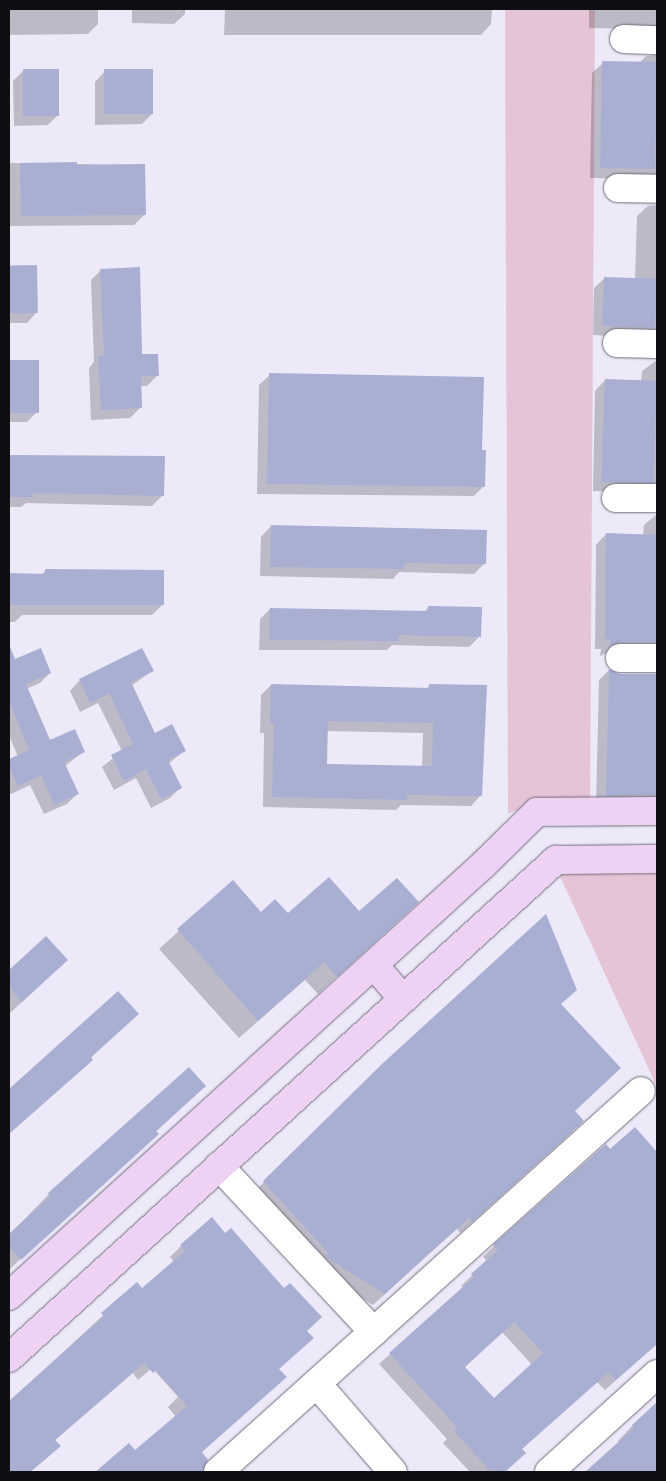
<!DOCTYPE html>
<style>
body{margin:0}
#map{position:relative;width:666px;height:1481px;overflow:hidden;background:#ede9f9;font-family:"Public Sans",sans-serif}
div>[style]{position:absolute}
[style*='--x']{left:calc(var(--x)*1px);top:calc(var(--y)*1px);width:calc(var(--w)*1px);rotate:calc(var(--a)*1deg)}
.green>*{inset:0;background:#e4c4d6}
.shadow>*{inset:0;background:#0003}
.building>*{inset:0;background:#a8afd3;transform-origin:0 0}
.roads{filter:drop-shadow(0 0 1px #706c7a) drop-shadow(0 0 1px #706c7a)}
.minor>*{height:28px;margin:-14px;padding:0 14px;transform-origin:14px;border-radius:14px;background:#fff}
.secondary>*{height:28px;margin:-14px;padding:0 14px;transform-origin:14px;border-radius:14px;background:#eed2f3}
span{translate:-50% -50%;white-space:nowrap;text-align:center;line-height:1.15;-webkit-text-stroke:4px #f9f8fe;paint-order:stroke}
.frame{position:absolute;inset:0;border:10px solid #0f0e13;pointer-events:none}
</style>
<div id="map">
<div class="green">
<i style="clip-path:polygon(505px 9px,595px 9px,590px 804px,534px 802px,508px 814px)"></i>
<i style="clip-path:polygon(657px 869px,657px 1087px,559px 874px)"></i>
</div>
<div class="shadow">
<i style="clip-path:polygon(9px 9px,98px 9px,98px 24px,88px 34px,9px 35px)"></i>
<i style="clip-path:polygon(132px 9px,185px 9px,185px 14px,174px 24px,132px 23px)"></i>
<i style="clip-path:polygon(225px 9px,492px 9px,491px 24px,481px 35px,224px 35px)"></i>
<i style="clip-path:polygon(589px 9px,657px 9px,657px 40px,636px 29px,589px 28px)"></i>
<i style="clip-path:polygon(657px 55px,657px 189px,638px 179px,590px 178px,592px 73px,603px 63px,639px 63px,646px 56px)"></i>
<i style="clip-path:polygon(23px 71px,58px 115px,48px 125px,14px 126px,13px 81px)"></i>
<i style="clip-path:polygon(105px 71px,152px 114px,142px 124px,95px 125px,95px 82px)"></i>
<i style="clip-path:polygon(9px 163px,144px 165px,144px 215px,134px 225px,9px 226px)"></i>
<i style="clip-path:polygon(657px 205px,657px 344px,647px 338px,593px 335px,594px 288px,605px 278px,635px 279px,637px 216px,648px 206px)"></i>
<i style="clip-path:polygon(9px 267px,36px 267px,37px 312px,27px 323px,9px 323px)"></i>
<i style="clip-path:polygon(101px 270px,141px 356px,158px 375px,147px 386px,140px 386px,140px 408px,130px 418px,91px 420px,89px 368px,94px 362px,91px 280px)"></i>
<i style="clip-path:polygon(657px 360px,657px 498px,647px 492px,593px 491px,595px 391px,605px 380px,641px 382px,642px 371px)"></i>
<i style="clip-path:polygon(37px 361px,37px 412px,27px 422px,9px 422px,9px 362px)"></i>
<i style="clip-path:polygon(270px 375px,481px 451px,484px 486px,474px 496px,257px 494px,259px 385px)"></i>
<i style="clip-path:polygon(9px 458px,109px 459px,163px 495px,152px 506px,26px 503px,21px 507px,9px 507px)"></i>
<i style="clip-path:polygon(657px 514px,657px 659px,609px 652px,600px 656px,601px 649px,595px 649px,596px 545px,606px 534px,643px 536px,644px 525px)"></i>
<i style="clip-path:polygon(271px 526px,484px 564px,474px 574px,399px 572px,393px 579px,260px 576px,261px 537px)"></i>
<i style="clip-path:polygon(46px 570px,162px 605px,152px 615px,22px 615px,15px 622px,9px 622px,9px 574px,41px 575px)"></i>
<i style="clip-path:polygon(429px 607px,479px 637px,469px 647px,392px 645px,387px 650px,259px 650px,260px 619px,270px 609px,424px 612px)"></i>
<i style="clip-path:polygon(40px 649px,50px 673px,40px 683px,26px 689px,49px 742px,83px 752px,65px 766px,77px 794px,67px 804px,44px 814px,30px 785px,9px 795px,9px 761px,18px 757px,9px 735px,9px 663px)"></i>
<i style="clip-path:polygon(609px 670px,620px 675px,657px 675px,657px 810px,596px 805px,599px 680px)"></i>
<i style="clip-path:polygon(152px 671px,131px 686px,155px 734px,184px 751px,168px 764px,180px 788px,170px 798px,151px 808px,136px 778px,114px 790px,102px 767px,122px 751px,98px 703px,80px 712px,70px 691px,80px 680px)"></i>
<i style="clip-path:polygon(evenodd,271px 685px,426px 689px,430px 685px,481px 795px,471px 806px,401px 805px,396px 810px,263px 807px,264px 733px,260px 733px,261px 695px,271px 685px,326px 731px,423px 733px,422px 767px,326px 765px,326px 731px)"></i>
<i style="clip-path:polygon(233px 882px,261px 914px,359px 913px,417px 902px,318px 994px,305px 980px,239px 1038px,159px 949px)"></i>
<i style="clip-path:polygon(9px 968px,11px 970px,56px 970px,9px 1014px)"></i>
<i style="clip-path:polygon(118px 993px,127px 1024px,9px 1134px,9px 1091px)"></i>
<i style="clip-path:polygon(560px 1005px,574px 1111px,571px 1133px,460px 1233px,457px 1229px,373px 1305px,315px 1270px,252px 1194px,383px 1065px)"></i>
<i style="clip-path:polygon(194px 1096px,10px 1269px,9px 1235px,49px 1194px)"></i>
<i style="clip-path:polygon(evenodd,635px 1129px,657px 1154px,657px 1344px,605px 1390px,597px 1382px,521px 1449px,513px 1464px,504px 1472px,470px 1472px,443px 1443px,447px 1439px,379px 1364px,464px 1289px,461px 1286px,487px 1261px,483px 1257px,494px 1246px,635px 1129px,502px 1332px,532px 1365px,493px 1400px,464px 1367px,502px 1332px)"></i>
<i style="clip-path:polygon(181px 1246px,305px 1331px,278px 1369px,201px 1453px,191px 1472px,97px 1472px,129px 1445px,135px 1451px,176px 1417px,168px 1407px,178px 1397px,152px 1368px,138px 1380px,133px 1373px,54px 1441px,48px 1457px,30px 1472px,9px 1472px,9px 1402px,137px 1284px,142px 1289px,174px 1262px,170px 1257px)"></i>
<i style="clip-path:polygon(657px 1405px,657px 1472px,587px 1472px,620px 1443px,618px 1441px,632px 1426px)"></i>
</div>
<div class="building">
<i style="left:602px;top:61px;width:55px;height:107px;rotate:1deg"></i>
<i style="left:23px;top:69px;width:36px;height:47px"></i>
<i style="left:153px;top:69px;width:45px;height:49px;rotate:90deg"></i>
<i style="clip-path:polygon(77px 162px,77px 165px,145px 164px,146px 215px,21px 216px,20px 163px)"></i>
<i style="left:37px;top:265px;width:48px;height:28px;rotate:89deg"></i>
<i style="clip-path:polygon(140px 267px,142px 354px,158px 354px,159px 376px,141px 376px,142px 408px,101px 410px,98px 356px,104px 356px,100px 269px)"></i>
<i style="left:604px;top:277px;width:53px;height:49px;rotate:2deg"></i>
<i style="left:9px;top:360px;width:30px;height:53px"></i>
<i style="clip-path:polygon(269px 373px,484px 377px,482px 450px,486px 450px,485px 487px,267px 484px)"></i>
<i style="left:605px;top:379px;width:52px;height:103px;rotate:2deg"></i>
<i style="clip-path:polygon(9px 455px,165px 456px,164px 496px,33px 493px,33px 497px,9px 497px)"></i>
<i style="clip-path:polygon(271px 525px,487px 530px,486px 564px,404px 563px,404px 569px,270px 567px)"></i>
<i style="clip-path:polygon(606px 533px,657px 535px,657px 642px,620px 642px,610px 647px,610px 639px,605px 639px)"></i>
<i style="clip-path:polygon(45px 569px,164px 570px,164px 605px,9px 605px,9px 573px,45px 574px)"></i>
<i style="clip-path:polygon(428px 606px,482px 607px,481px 637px,399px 635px,398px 641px,269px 640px,270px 608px,428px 611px)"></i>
<i style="clip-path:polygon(9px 644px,15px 659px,41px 648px,51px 673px,26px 684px,50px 740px,75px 729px,85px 752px,64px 762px,79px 794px,54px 805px,41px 775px,18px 786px,9px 766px,9px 759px,29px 750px,9px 701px)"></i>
<i style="clip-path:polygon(142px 648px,154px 671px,131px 682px,155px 733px,172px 724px,186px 751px,168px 760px,182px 788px,161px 799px,146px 769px,124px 781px,111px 755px,133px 744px,109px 693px,90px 703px,79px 679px)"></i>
<i style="clip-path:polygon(609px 669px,620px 674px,657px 674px,657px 795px,606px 796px)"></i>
<i style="clip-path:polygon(evenodd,271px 684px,429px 688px,429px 684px,487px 685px,482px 796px,407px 795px,407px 800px,272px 797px,274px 723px,270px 723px,271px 684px,328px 721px,433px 723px,432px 766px,327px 764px,328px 721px)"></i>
<i style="clip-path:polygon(329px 877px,359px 911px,397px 878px,419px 902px,337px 977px,324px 962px,258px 1021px,177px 929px,233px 880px,261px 912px,275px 899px,288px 913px)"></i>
<i style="clip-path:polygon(546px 914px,577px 990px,561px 1004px,621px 1068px,575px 1111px,584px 1121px,472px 1222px,469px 1218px,429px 1253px,385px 1294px,326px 1257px,328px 1253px,263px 1181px,382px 1064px)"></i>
<i style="clip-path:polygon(46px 936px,68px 960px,22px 1002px,9px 987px,9px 970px)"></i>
<i style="clip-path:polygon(118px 991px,139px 1014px,91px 1057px,93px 1060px,9px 1134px,9px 1089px)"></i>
<i style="clip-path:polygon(189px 1067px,206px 1086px,156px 1131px,159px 1134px,21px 1260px,9px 1246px,9px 1234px,50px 1196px,48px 1193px)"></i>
<i style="clip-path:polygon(evenodd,635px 1127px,657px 1152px,657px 1344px,616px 1380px,609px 1372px,522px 1449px,526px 1453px,505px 1472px,491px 1472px,454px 1431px,457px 1427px,389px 1353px,474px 1277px,471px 1274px,498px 1250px,493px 1245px,606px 1144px,610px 1149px,635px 1127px,514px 1322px,543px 1353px,494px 1398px,465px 1367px,514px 1322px)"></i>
<i style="clip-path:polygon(212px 1217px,225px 1233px,231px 1228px,284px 1288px,290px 1283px,322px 1317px,307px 1331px,314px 1338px,279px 1369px,287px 1377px,202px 1452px,208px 1460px,203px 1472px,95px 1472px,129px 1443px,135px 1450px,187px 1406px,156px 1370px,153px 1373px,144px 1363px,55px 1440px,61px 1446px,30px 1472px,9px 1472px,9px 1401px,104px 1316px,101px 1313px,137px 1282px,142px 1288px,185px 1251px,180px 1245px)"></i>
<i style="clip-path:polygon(657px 1402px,657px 1472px,585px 1472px,634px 1428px,632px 1425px)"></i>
</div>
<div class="roads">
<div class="minor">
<i style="--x:624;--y:39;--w:33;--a:2"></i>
<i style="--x:618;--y:188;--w:39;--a:1"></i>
<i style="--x:617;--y:343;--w:40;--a:1.4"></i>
<i style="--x:616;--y:498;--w:41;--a:0"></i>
<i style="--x:620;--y:658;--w:37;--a:0"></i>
<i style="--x:219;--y:1166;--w:227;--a:47"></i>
<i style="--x:317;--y:1384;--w:116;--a:49.2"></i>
<i style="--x:218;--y:1472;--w:569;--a:-42.01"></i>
<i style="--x:549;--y:1472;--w:146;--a:-42.2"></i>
</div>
<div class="secondary">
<i style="--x:374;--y:965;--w:45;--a:49.5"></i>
<i style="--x:9;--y:1296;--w:641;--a:-42.28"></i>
<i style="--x:483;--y:865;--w:76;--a:-44.5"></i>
<i style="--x:537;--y:812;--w:120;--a:-0.5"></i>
<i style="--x:9;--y:1358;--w:740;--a:-42.32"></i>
<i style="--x:556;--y:860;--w:101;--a:-0.6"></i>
</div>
</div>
<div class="frame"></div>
</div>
